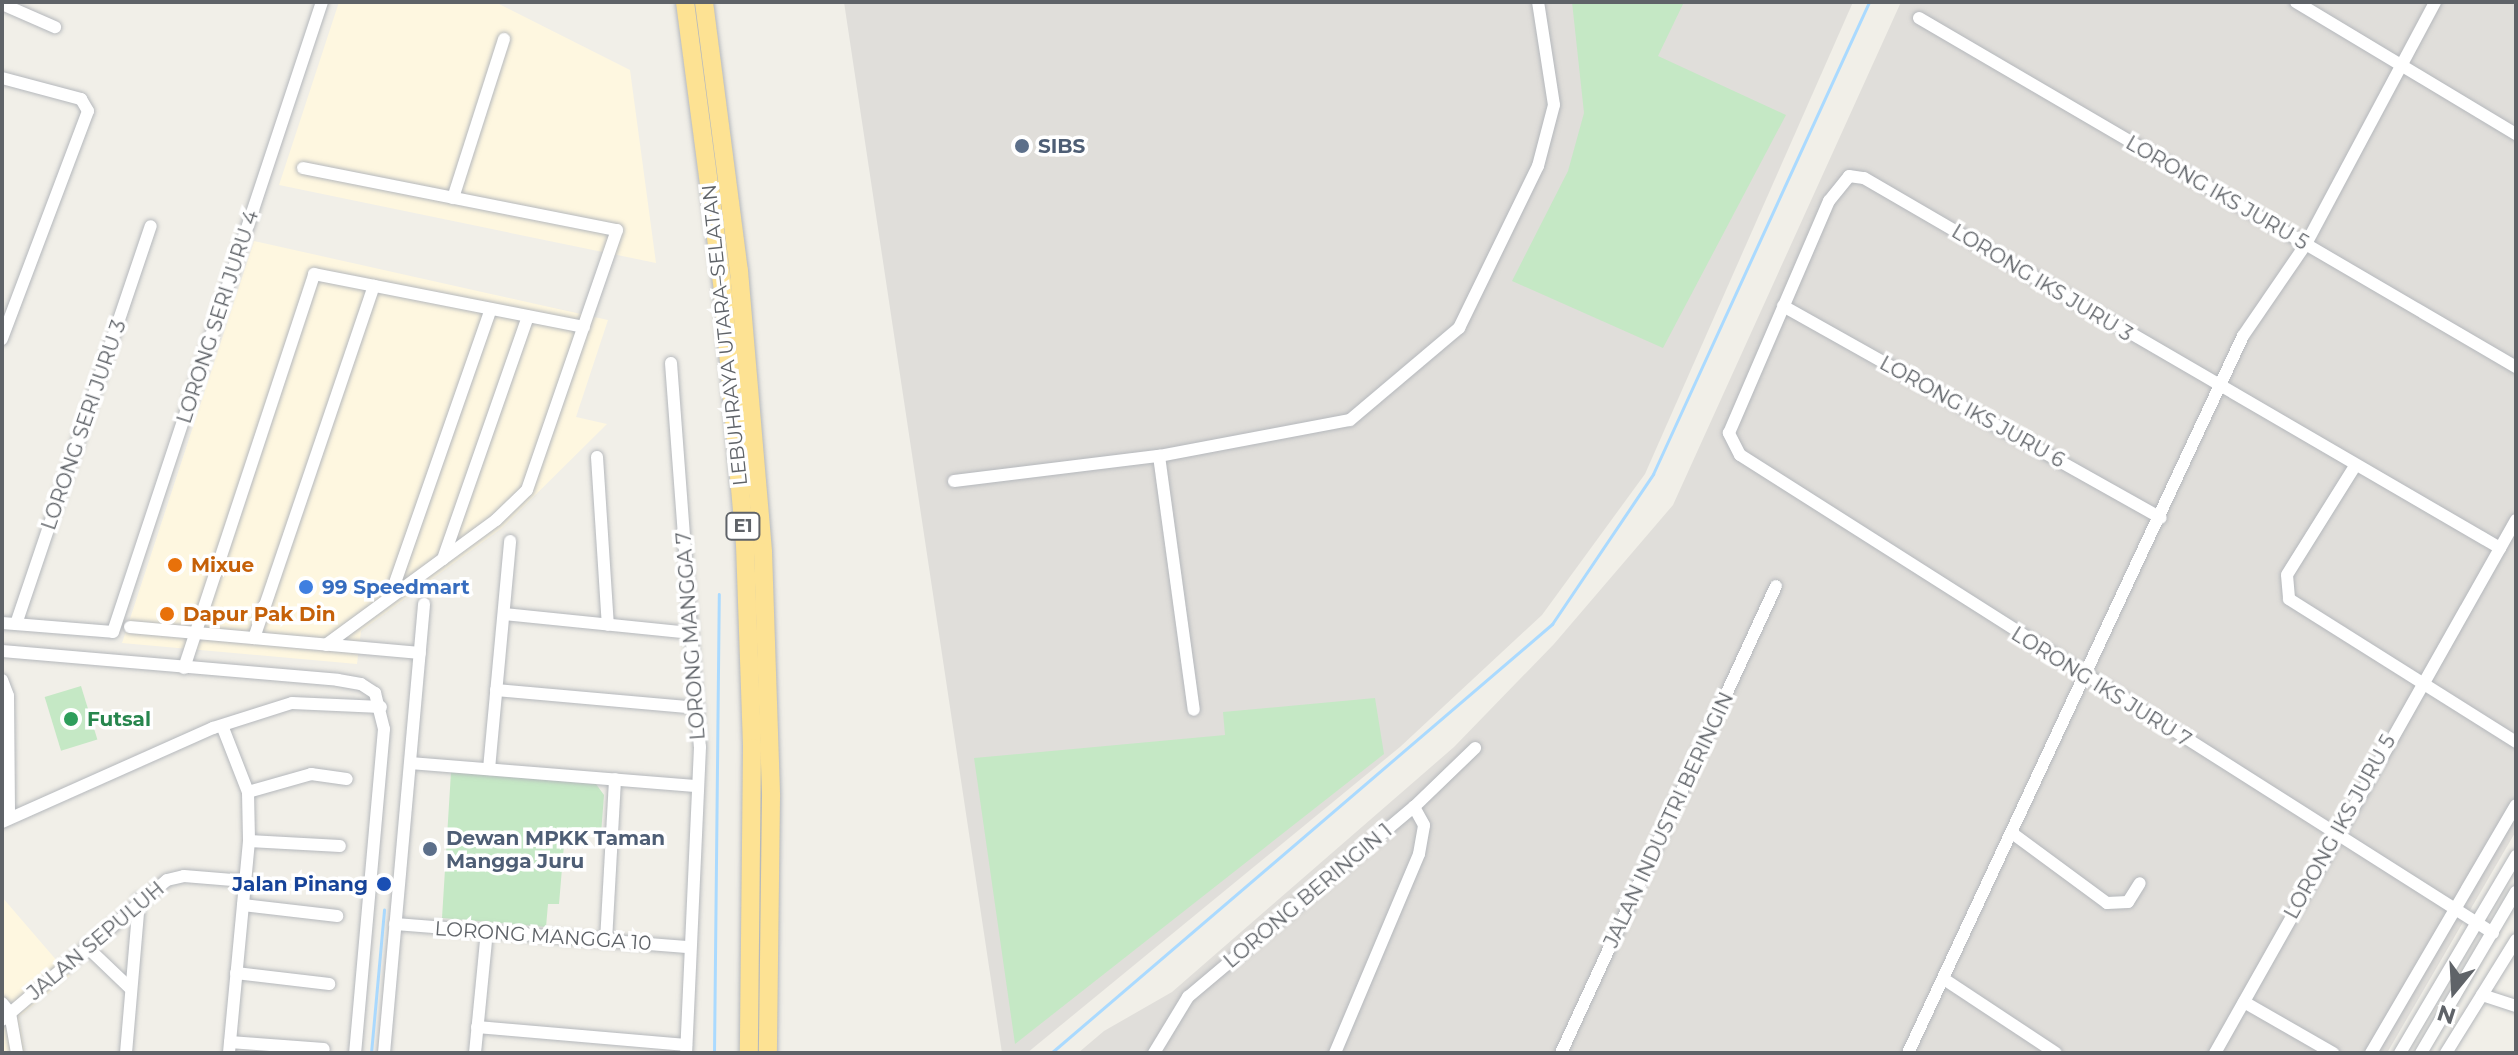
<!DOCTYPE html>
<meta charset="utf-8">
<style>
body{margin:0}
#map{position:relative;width:2518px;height:1055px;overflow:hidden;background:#f1efe8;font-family:Montserrat,sans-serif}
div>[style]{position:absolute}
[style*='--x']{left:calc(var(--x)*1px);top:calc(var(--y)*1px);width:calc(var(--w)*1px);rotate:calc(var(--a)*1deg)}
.commercial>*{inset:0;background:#fef7e0}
.industrial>*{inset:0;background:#e0deda}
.green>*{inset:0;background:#c5e8c5;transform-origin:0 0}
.stream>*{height:3px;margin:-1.5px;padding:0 1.5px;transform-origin:1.5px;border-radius:1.5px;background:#aadaff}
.roads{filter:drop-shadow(0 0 2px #b5b8bc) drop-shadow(0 0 2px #b5b8bc)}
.minor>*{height:12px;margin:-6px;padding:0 6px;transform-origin:6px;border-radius:6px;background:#fff}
.highway>*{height:18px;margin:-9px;padding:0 9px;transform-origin:9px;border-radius:9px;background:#fde293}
.dots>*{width:22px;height:22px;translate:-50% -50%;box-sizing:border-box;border:4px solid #fff;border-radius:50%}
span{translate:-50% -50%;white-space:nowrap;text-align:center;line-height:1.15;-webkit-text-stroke:7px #fff;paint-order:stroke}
.shield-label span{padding:2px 6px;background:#fff;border:2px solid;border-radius:6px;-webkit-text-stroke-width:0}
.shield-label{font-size:18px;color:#5f6368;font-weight:700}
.service-label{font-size:20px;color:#4e5e75;font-weight:700}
.left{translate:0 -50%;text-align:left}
.street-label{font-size:20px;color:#5f6368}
.food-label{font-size:20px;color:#c56008;font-weight:700}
.shop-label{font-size:20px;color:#366cbe;font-weight:700}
.leisure-label{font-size:20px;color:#27864d;font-weight:700}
.transit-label{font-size:20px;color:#164399;font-weight:700}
.right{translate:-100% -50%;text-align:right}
.frame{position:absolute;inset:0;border:4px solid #5f6368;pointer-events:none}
.north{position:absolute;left:2414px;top:951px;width:80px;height:80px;-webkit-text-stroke:6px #fff;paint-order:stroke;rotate:198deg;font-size:22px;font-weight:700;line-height:32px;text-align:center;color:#5f6368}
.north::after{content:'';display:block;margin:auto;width:28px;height:36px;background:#5f6368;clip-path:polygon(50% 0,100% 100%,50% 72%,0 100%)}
</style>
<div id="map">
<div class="commercial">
<i style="clip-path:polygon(339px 2px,495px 2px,630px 70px,656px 263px,279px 185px)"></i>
<i style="clip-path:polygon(254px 241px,608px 320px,576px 417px,607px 424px,502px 528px,361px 631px,357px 664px,122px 643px)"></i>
<i style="clip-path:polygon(2px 897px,70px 976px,19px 1017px,25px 1053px,2px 1053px)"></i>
</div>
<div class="industrial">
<i style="clip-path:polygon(844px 2px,1853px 2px,1645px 474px,1542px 615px,1400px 747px,1027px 1053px,1002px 1053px)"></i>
<i style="clip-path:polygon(1901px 2px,2516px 2px,2516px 831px,2387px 1053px,1078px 1053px,1104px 1031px,1172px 992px,1454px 747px,1554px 644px,1673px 505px)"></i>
</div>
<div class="green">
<i style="clip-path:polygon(1572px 2px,1684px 2px,1658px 56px,1786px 115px,1663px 348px,1512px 281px,1568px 171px,1584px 113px)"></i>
<i style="left:81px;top:686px;width:56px;height:38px;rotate:73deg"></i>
<i style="clip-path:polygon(1375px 698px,1384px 754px,1015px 1044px,974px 758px,1225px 735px,1223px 712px)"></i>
<i style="clip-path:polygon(451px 772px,596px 784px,604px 795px,601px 834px,565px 833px,559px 904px,548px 904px,546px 927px,442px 918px)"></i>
</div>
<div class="stream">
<i style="--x:371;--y:1053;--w:144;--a:-84.8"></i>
<i style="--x:714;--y:1053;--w:459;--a:-89.4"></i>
<i style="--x:1051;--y:1053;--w:660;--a:-40.57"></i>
<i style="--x:1552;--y:624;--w:181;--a:-56"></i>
<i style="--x:1653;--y:474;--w:519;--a:-65.41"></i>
</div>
<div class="roads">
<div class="minor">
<i style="--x:2296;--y:2;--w:257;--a:31"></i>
<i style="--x:2;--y:4;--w:58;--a:23.5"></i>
<i style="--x:1919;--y:18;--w:692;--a:30.31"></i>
<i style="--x:2;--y:78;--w:82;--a:14.9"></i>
<i style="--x:81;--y:99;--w:14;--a:60"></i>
<i style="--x:88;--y:111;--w:244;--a:110.7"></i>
<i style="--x:303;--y:168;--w:320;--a:11.2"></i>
<i style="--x:617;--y:230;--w:275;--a:109.1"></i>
<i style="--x:527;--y:490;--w:43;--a:135.9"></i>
<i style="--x:496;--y:520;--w:211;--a:143.7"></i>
<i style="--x:453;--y:198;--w:167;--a:-72.2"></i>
<i style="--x:1783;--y:306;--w:433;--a:29.3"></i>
<i style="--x:671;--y:363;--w:385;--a:85.7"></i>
<i style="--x:700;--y:747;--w:306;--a:92.6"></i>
<i style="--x:1159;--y:456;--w:256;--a:82.2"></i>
<i style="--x:597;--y:457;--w:168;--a:86.3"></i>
<i style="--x:2355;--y:466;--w:128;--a:122"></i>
<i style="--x:2287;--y:575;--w:24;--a:85"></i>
<i style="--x:2289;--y:599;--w:268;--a:32.2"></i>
<i style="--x:954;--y:481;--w:207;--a:-7"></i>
<i style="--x:1159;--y:456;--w:194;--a:-10.7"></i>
<i style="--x:1350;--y:420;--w:143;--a:-40.2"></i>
<i style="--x:1459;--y:328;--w:180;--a:-64"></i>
<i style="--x:1538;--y:166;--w:63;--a:-75.3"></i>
<i style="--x:1554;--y:105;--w:104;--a:-98.8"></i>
<i style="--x:443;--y:559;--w:257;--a:-70.7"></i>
<i style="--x:390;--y:597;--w:305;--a:-70.7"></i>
<i style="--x:504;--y:614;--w:189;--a:5.8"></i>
<i style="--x:2;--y:623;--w:111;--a:4.6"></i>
<i style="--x:113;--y:632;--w:664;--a:-71.65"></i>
<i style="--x:16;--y:624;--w:420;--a:-71.3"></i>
<i style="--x:130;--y:627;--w:291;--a:5.1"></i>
<i style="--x:254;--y:638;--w:372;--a:-71.2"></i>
<i style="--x:2;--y:651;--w:337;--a:4.9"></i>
<i style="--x:338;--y:680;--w:23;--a:10"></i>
<i style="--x:361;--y:684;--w:17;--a:33"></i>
<i style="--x:375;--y:693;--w:37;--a:76"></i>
<i style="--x:384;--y:729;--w:325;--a:95.1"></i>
<i style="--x:184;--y:668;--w:415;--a:-71.7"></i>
<i style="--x:314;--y:274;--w:275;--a:11.1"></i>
<i style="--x:2;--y:680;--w:17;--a:69"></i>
<i style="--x:8;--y:696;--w:119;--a:89.5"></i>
<i style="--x:496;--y:690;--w:203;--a:5.1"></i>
<i style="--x:223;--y:728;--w:69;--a:68.7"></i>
<i style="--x:248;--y:792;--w:49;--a:88.8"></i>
<i style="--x:249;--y:841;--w:213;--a:95.4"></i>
<i style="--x:410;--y:763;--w:289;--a:4.6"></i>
<i style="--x:489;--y:769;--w:229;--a:-84.7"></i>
<i style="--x:248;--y:792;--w:66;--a:-15.9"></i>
<i style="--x:311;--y:774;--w:36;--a:8"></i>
<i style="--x:2;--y:822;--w:231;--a:-24"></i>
<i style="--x:213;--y:728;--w:83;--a:-17.6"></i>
<i style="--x:292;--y:703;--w:89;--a:2.6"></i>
<i style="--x:2012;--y:833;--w:118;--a:36.4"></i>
<i style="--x:2107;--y:903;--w:21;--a:-3"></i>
<i style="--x:2128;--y:902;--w:22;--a:-58"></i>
<i style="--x:249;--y:841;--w:91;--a:3.1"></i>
<i style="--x:243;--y:905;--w:95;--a:6.7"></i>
<i style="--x:395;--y:924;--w:296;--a:4.5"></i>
<i style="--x:2493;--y:933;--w:892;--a:-147.59"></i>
<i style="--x:1740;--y:455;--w:25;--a:-117"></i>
<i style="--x:1729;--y:433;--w:253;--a:-66.7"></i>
<i style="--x:1829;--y:201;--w:32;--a:-51"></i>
<i style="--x:1849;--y:176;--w:15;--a:8"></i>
<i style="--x:1864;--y:178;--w:736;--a:30.19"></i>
<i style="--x:606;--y:941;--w:162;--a:-86.8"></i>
<i style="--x:87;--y:947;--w:61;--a:43.7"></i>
<i style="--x:236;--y:973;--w:94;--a:6.7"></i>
<i style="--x:1944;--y:979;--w:134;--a:33.5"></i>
<i style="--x:2482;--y:995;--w:36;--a:18"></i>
<i style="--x:2244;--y:1002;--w:103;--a:29.8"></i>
<i style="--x:2;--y:1003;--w:13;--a:51"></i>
<i style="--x:10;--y:1013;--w:41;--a:80.1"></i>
<i style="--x:2;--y:1020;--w:216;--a:-40.3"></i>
<i style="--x:167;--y:880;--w:17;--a:-13"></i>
<i style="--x:184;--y:876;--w:61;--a:4.7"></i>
<i style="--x:477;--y:1027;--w:210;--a:4.9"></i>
<i style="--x:230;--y:1042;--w:94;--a:4.3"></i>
<i style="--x:126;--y:1053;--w:154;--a:-85.1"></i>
<i style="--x:384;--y:1053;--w:451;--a:-84.9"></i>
<i style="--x:475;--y:1053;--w:123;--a:-84.4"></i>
<i style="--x:1154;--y:1053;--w:66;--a:-58.7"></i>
<i style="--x:1188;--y:997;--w:295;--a:-40.1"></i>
<i style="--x:1414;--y:807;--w:85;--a:-44"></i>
<i style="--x:1335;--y:1053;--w:216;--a:-67.1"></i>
<i style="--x:1419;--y:854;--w:29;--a:-80"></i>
<i style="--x:1424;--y:825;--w:21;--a:-119"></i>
<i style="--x:1561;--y:1053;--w:514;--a:-65.28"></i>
<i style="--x:1908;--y:1053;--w:791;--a:-64.96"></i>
<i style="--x:2243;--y:336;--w:112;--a:-55.6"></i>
<i style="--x:2306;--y:244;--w:274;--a:-61.9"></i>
<i style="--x:2215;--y:1053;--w:612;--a:-60.55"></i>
<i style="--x:2371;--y:1053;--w:287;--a:-59.7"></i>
<i style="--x:2400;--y:1053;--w:229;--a:-59.5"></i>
<i style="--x:2421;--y:1053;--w:187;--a:-59.5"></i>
<i style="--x:2446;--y:1053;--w:133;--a:-58.2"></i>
</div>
<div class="highway">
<i style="--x:685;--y:2;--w:282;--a:82.5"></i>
<i style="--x:722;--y:282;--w:264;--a:85"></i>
<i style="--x:745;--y:545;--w:203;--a:88"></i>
<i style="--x:752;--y:748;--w:305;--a:90.6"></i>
<i style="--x:704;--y:2;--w:271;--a:82.6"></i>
<i style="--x:739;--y:271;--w:282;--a:85.1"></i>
<i style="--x:763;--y:552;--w:245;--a:88.1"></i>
<i style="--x:771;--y:797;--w:256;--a:90.7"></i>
</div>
</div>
<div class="dots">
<i style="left:1022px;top:146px;background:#5c6f8a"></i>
<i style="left:175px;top:565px;background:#e8710a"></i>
<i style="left:306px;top:587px;background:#3f7fe0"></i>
<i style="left:167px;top:614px;background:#e8710a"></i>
<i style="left:71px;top:719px;background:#2e9e5b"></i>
<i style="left:430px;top:849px;background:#5c6f8a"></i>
<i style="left:384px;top:884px;background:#1a4fb4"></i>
</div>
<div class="shield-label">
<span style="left:743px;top:526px">E1</span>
</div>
<div class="service-label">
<span class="left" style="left:1038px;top:146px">SIBS</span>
<span class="left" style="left:446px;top:850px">Dewan MPKK Taman<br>Mangga Juru</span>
</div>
<div class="street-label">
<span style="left:2217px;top:193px;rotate:30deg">LORONG IKS JURU 5</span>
<span style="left:2042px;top:283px;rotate:31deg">LORONG IKS JURU 3</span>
<span style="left:218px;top:317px;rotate:-72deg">LORONG SERI JURU 4</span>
<span style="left:725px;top:335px;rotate:-96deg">LEBUHRAYA UTARA–SELATAN</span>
<span style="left:1972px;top:412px;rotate:29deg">LORONG IKS JURU 6</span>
<span style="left:84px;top:425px;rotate:-71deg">LORONG SERI JURU 3</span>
<span style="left:691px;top:636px;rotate:-94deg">LORONG MANGGA 7</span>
<span style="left:2101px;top:687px;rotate:32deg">LORONG IKS JURU 7</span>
<span style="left:1669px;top:820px;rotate:-65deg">JALAN INDUSTRI BERINGIN</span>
<span style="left:2340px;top:827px;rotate:-61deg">LORONG IKS JURU 5</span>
<span style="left:1308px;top:896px;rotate:-40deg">LORONG BERINGIN 1</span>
<span style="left:543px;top:936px;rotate:4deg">LORONG MANGGA 10</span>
<span style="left:96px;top:941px;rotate:-40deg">JALAN SEPULUH</span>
</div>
<div class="food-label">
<span class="left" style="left:191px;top:565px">Mixue</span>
<span class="left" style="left:183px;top:614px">Dapur Pak Din</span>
</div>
<div class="shop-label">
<span class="left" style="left:322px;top:587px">99 Speedmart</span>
</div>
<div class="leisure-label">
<span class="left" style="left:87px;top:719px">Futsal</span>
</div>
<div class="transit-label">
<span class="right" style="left:368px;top:884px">Jalan Pinang</span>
</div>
<div class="frame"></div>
<div class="north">N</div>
</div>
